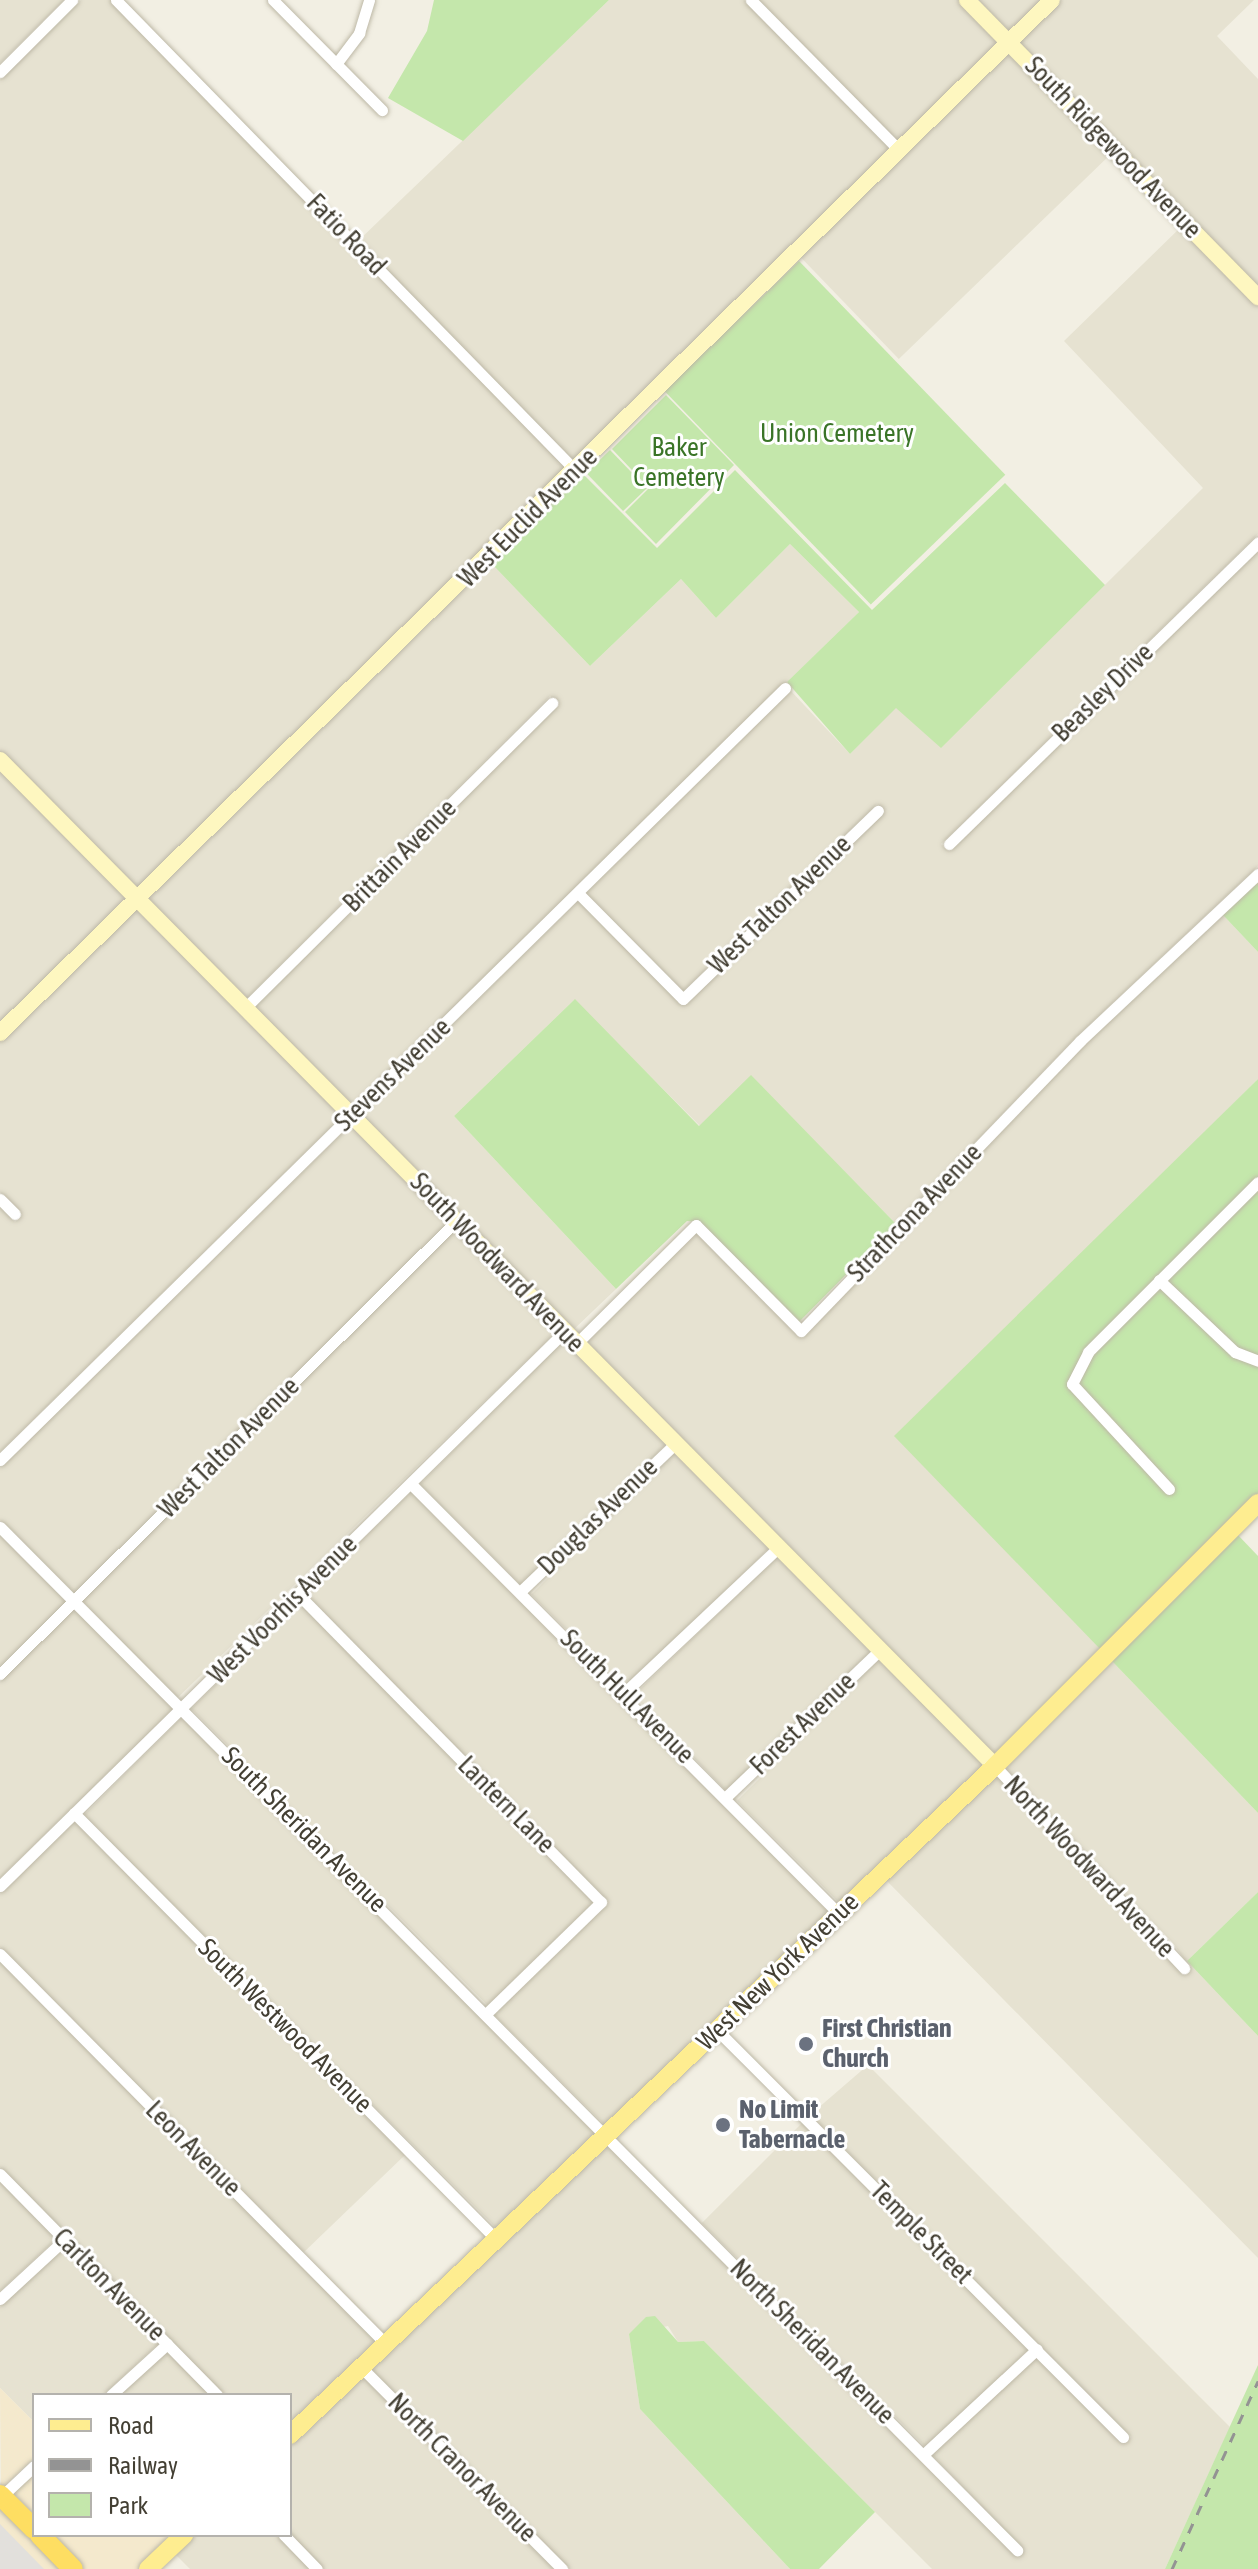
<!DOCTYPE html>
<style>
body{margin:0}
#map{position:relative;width:1258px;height:2569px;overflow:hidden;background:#f2efe3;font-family:"Asap Condensed",sans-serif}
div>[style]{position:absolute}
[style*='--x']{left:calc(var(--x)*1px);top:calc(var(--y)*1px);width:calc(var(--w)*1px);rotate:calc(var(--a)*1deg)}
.residential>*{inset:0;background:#e6e2d1;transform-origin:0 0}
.commercial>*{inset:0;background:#f4e9cd}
.green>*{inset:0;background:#c4e7ab;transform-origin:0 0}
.parking>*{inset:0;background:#e2e0dc}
.roads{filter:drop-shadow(0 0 2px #bdb8a6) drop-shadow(0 0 2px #bdb8a6)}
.street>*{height:11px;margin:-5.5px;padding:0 5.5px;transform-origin:5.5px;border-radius:5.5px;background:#fff}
.secondary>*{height:16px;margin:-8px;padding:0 8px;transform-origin:8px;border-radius:8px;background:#fef7c0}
.primary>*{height:18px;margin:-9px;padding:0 9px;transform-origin:9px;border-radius:9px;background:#feed90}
.highway>*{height:20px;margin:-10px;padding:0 10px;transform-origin:10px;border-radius:10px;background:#fede62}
.rail>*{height:3px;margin-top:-1.5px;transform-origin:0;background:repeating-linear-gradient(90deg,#939393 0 10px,transparent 0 20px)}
.dots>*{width:22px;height:22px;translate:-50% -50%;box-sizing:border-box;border:4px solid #fff;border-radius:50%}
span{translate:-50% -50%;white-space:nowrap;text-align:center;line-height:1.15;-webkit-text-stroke:6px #fff;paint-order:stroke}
.street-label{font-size:26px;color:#433f33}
.park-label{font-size:26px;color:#3a7427}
.worship-label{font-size:26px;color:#5b616d;font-weight:700}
.left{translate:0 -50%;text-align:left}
.legend{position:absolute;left:32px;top:2393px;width:260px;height:144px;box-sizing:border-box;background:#fff;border:2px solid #b4b2ad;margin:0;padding:10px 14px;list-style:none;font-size:24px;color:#433f33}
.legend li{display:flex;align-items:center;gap:16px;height:40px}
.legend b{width:40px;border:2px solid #b4b2ad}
</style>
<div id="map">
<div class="residential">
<i style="clip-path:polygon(0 0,64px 0,0 63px)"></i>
<i style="clip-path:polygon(81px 0,120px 0,357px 242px,609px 0,744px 0,891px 149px,139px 891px,0 753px,0 80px)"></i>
<i style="clip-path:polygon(758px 0,959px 0,1003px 41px,898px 142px)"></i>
<i style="clip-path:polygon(974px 0,1044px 0,1010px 33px)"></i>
<i style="clip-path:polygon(1061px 0,1254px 0,1217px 36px,1258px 79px,1258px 290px,1019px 42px)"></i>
<i style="left:1011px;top:49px;width:145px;height:296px;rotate:46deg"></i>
<i style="clip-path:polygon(1182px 226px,1258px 305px,1258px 534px,941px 844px,949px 851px,1258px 551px,1258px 866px,1076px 1037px,896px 1224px,751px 1076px,700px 1126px,574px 1000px,454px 1116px,616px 1289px,571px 1332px,360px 1116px,578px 901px,684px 1006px,885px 812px,877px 804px,683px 991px,586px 893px,791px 691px,850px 754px,896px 707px,941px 747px,1203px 488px,1064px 341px)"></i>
<i style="clip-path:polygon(790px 544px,859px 612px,352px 1107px,253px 1008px,559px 702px,550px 696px,245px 1000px,148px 899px,491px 563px,590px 666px,681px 579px,716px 618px)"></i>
<i style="clip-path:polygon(0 768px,132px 899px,0 1024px)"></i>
<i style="clip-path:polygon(140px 906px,344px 1114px,0 1452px,0 1206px,15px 1222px,22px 1215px,0 1192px,0 1041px)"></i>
<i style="clip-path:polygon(1223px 915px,1258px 952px,1258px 1079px,1191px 1146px,1102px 1651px,994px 1758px,584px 1345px,696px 1233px,797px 1335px,805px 1335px,1084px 1046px)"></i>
<i style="clip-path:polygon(353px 1123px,449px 1221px,74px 1593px,0 1520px,0 1468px)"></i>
<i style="left:457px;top:1229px;width:143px;height:528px;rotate:46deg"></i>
<i style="left:564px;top:1340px;width:146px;height:204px;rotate:45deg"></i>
<i style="left:675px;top:1451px;width:135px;height:203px;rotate:45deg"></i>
<i style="clip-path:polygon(412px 1491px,831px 1914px,607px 2127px,494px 2015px,605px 1906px,605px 1898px,306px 1595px)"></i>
<i style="clip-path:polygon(0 1535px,67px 1601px,0 1666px)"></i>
<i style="left:779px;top:1555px;width:133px;height:202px;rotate:46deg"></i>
<i style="left:298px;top:1602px;width:421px;height:151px;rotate:45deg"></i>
<i style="clip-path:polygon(75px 1609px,176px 1707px,0 1878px,0 1682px)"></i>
<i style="left:880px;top:1658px;width:151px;height:202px;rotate:45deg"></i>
<i style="clip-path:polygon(1110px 1659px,1258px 1813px,1258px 1892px,1187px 1961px,1258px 2036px,1258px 2258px,886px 1880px,995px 1773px,1183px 1975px,1191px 1969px,1173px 1943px,1003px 1766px)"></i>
<i style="left:184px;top:1715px;width:590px;height:142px;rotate:45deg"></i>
<i style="clip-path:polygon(75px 1821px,405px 2155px,303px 2253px,0 1947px,0 1894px)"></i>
<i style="clip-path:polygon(0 1962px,378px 2343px,290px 2427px,290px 2395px,224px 2395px,0 2167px)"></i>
<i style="clip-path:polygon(868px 2065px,1230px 2427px,1165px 2569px,932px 2569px,704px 2341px,678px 2342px,668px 2326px,629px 2334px,640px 2409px,790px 2569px,569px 2569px,369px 2368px,608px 2142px,1017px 2557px,1024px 2550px,931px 2454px,1037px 2357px,1123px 2444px,1131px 2437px,810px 2115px)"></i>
<i style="left:803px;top:2122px;width:320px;height:143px;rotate:45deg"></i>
<i style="clip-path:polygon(0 2182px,56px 2239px,0 2291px)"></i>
<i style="clip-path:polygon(64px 2247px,159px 2343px,103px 2395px,34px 2395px,34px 2422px,0 2388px,0 2307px)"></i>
<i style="clip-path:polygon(167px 2352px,210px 2395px,120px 2395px)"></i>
<i style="clip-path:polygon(361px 2375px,555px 2569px,324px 2569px,290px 2534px,290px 2443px)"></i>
<i style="clip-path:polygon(193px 2535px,277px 2535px,310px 2569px,190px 2569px,174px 2553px)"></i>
</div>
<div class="commercial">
<i style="clip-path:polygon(0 2388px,34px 2422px,34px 2458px,1px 2489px)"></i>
<i style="clip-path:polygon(34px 2474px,34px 2522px,10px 2497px)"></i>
<i style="clip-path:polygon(0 2502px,66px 2569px,0 2569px)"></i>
<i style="clip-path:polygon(47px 2535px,176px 2535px,140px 2569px,80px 2569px)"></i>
</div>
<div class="green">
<i style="clip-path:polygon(434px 0,609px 0,463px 141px,388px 98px,427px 31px)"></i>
<i style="left:799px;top:261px;width:297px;height:187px;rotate:46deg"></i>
<i style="clip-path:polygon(666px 395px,734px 465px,656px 544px,625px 512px,649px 488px,612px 449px)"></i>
<i style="left:610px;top:450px;width:53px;height:33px;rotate:46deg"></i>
<i style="clip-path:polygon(735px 470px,872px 610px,1005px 483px,1105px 585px,941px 748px,896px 708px,850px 754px,787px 682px,859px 612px,790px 544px,716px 618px,681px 579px,590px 666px,491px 563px,582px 473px,657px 548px)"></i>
<i style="clip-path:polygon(1258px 882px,1258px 952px,1223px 915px)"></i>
<i style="clip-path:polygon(575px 999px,699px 1126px,751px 1075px,896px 1224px,799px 1322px,699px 1222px,687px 1221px,616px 1289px,454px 1116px)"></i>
<i style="clip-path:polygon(1258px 1079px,1258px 1495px,1102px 1651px,894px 1436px)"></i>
<i style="clip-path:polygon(1236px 1533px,1258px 1556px,1258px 1813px,1110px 1659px)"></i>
<i style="clip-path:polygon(1258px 1892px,1258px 2036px,1187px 1961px)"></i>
<i style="clip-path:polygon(655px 2316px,678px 2342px,704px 2341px,875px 2512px,819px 2569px,790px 2569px,640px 2409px,629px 2334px,646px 2317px)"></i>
<i style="clip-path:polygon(1258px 2365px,1258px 2569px,1165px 2569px,1220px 2448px)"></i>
</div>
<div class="parking">
<i style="clip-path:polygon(0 2524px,44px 2569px,0 2569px)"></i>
</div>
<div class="roads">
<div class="street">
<i style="--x:116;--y:0;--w:658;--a:45.68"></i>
<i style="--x:273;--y:0;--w:155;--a:45.3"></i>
<i style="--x:751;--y:0;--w:211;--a:45.4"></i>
<i style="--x:336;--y:64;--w:39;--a:-53"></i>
<i style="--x:359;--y:33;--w:34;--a:-73"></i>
<i style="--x:0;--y:72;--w:102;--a:-45"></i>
<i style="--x:949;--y:844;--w:432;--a:-44.3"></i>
<i style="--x:578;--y:893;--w:149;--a:45.3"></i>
<i style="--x:683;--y:999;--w:271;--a:-44"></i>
<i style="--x:245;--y:1008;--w:433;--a:-44.8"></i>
<i style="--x:0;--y:1199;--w:21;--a:45"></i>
<i style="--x:1159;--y:1280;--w:105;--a:43.5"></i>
<i style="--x:1235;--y:1352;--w:25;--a:21"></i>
<i style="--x:576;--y:1344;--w:169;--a:-44.8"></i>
<i style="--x:696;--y:1225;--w:149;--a:45.3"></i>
<i style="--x:801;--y:1331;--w:402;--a:-46.1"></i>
<i style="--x:1080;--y:1041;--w:244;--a:-43.2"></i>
<i style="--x:0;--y:1460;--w:1101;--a:-44.52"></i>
<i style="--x:411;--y:1484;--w:607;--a:45.13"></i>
<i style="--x:1169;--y:1489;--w:143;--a:-132.7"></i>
<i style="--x:1072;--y:1384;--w:36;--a:-63"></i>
<i style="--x:1088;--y:1352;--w:240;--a:-45"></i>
<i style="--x:0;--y:1527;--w:1443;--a:45.17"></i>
<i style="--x:521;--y:1591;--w:213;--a:-43.7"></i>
<i style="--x:298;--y:1594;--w:432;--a:45.5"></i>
<i style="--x:601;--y:1902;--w:161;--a:135.8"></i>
<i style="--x:0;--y:1674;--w:643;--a:-44.81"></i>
<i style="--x:624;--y:1693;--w:212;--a:-43.3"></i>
<i style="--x:995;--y:1766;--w:277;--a:46.9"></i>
<i style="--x:726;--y:1797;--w:213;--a:-43.7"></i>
<i style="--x:74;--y:1813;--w:600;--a:45.27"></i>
<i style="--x:0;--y:1886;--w:791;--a:-44.49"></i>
<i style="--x:0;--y:1954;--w:549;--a:45.3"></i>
<i style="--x:717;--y:2030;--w:575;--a:45.07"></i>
<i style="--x:0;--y:2174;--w:310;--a:45.5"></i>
<i style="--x:0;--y:2299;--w:87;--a:-42.7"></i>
<i style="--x:361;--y:2367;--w:285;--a:45.1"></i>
<i style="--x:111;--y:2395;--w:76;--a:-42.3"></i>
<i style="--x:924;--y:2454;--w:154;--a:-42.9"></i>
<i style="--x:2;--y:2496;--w:44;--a:-43.2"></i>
<i style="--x:284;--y:2535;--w:47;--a:45.9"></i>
</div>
<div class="secondary">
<i style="--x:967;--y:0;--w:416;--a:45.6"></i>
<i style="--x:0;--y:760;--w:1415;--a:45.31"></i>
<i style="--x:0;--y:1033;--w:1474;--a:-44.48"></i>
</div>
<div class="primary">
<i style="--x:290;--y:2435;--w:972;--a:-43.5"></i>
<i style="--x:995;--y:1766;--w:372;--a:-45"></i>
<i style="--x:148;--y:2569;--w:50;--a:-43.4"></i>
</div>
<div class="highway">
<i style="--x:0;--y:2495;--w:48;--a:45"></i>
<i style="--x:40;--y:2535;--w:47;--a:45.9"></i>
</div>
</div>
<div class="rail">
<i style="--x:1172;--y:2569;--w:207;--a:-65.4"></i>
</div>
<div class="dots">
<i style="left:806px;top:2044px;background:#6b7280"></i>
<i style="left:723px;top:2125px;background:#6b7280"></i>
</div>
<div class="street-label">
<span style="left:1113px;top:148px;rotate:46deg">South Ridgewood Avenue</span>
<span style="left:346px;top:235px;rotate:46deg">Fatio Road</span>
<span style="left:528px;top:518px;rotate:-45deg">West Euclid Avenue</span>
<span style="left:1103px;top:693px;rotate:-44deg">Beasley Drive</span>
<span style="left:400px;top:856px;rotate:-45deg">Brittain Avenue</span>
<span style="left:780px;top:905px;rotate:-44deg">West Talton Avenue</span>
<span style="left:393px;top:1075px;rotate:-44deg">Stevens Avenue</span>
<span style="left:915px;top:1213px;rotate:-46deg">Strathcona Avenue</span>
<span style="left:497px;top:1263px;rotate:46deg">South Woodward Avenue</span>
<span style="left:229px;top:1448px;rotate:-45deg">West Talton Avenue</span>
<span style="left:598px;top:1517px;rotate:-44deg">Douglas Avenue</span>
<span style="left:283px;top:1610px;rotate:-45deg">West Voorhis Avenue</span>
<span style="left:627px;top:1697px;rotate:45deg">South Hull Avenue</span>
<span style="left:803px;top:1724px;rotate:-44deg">Forest Avenue</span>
<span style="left:506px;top:1805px;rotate:45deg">Lantern Lane</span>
<span style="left:304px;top:1830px;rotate:45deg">South Sheridan Avenue</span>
<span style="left:1089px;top:1867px;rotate:47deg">North Woodward Avenue</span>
<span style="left:778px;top:1972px;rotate:-44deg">West New York Avenue</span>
<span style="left:285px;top:2026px;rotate:45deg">South Westwood Avenue</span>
<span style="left:193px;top:2149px;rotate:45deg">Leon Avenue</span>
<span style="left:921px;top:2233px;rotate:45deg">Temple Street</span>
<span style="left:109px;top:2285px;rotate:45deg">Carlton Avenue</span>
<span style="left:812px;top:2342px;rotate:45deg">North Sheridan Avenue</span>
<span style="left:462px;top:2468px;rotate:45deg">North Cranor Avenue</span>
</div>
<div class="park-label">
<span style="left:837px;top:434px">Union Cemetery</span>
<span style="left:679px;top:463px">Baker<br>Cemetery</span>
</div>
<div class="worship-label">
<span class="left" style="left:822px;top:2044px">First Christian<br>Church</span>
<span class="left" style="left:739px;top:2125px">No Limit<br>Tabernacle</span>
</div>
<ul class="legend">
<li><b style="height:10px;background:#feed90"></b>Road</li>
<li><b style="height:10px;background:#939393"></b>Railway</li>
<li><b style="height:22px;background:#c4e7ab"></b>Park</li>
</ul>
</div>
